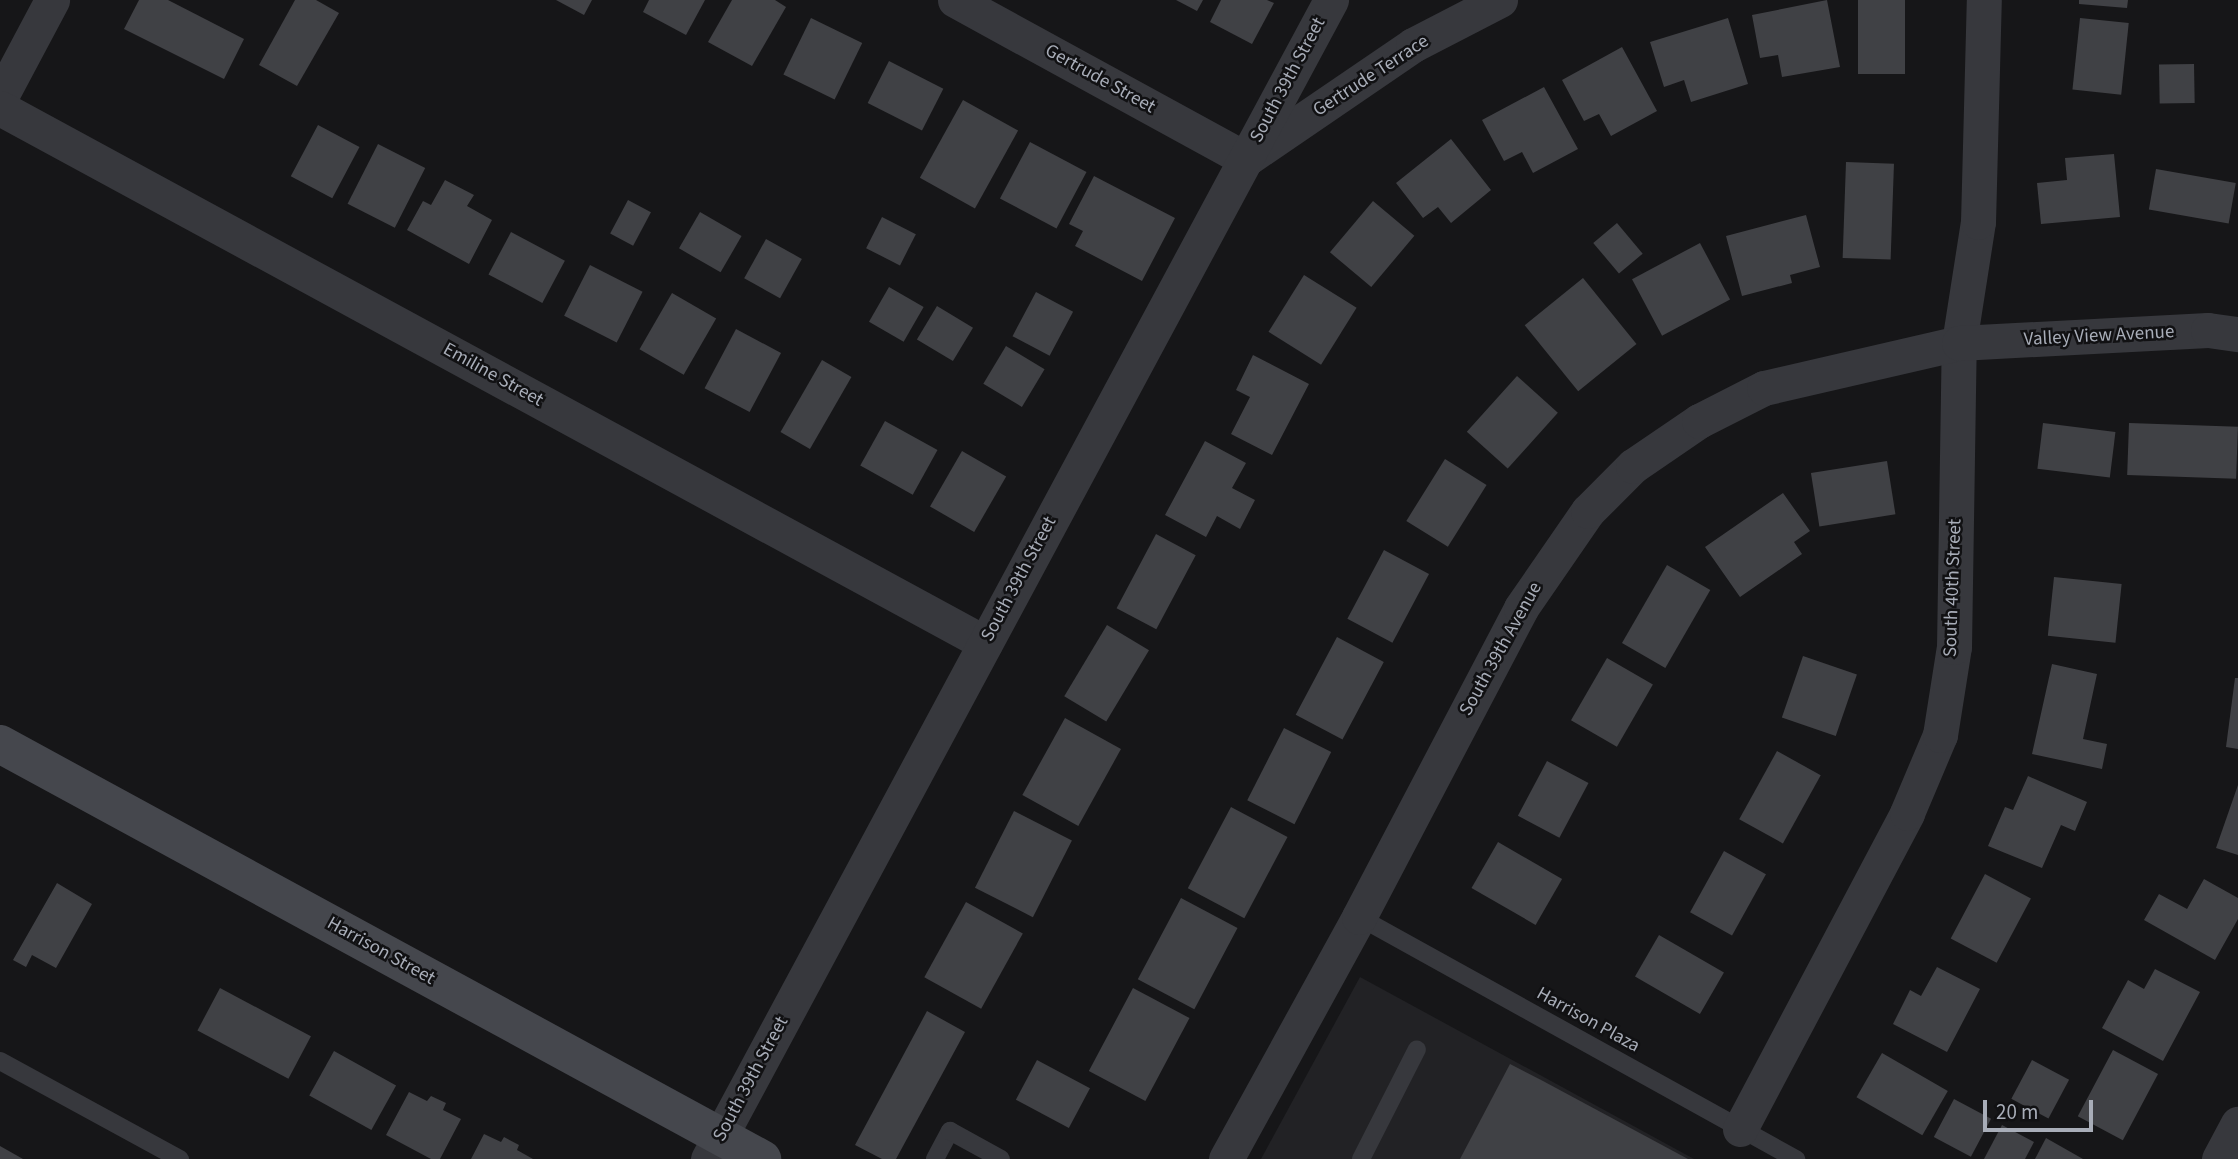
<!DOCTYPE html>
<style>
body{margin:0}
#map{position:relative;width:2238px;height:1159px;overflow:hidden;background:#161618;font-family:"Source Sans 3",sans-serif}
div>[style]{position:absolute}
[style*='--x']{left:calc(var(--x)*1px);top:calc(var(--y)*1px);width:calc(var(--w)*1px);rotate:calc(var(--a)*1deg)}
.built>*{inset:0;background:#222225}
.building>*{inset:0;background:#404145;transform-origin:0 0}
.service>*{height:18px;margin:-9px;padding:0 9px;transform-origin:9px;border-radius:9px;background:#37383d}
.minor>*{height:35px;margin:-17.5px;padding:0 17.5px;transform-origin:17.5px;border-radius:17.5px;background:#37383d}
.secondary>*{height:38px;margin:-19px;padding:0 19px;transform-origin:19px;border-radius:19px;background:#45474d}
span{translate:-50% -50%;white-space:nowrap;text-align:center;line-height:1.15;-webkit-text-stroke:5px #111113;paint-order:stroke}
.street-label{font-size:19px;color:#a8adb8}
.scale{position:absolute;left:1983px;top:1100px;width:110px;height:32px;box-sizing:border-box;border:4px solid #a8adb8;border-top:0;padding-left:9px;font-size:21px;line-height:24px;white-space:nowrap;color:#a8adb8;-webkit-text-stroke:5px #111113;paint-order:stroke}
</style>
<div id="map">
<div class="built">
<i style="clip-path:polygon(1360px 977px,1694px 1159px,1261px 1159px)"></i>
</div>
<div class="building">
<i style="clip-path:polygon(139px 0,168px 0,244px 39px,224px 79px,124px 29px)"></i>
<i style="clip-path:polygon(295px 0,316px 0,339px 13px,297px 86px,259px 65px)"></i>
<i style="clip-path:polygon(556px 0,592px 0,584px 15px)"></i>
<i style="clip-path:polygon(649px 0,705px 0,686px 35px,643px 12px)"></i>
<i style="clip-path:polygon(732px 0,775px 0,786px 7px,752px 66px,708px 42px)"></i>
<i style="clip-path:polygon(1176px 0,1203px 0,1197px 11px)"></i>
<i style="clip-path:polygon(1221px 0,1267px 0,1274px 3px,1252px 44px,1210px 22px)"></i>
<i style="clip-path:polygon(1827px 0,1840px 67px,1782px 77px,1778px 55px,1760px 58px,1752px 15px)"></i>
<i style="left:1858px;top:0;width:47px;height:74px"></i>
<i style="clip-path:polygon(2079px 0,2128px 0,2127px 8px,2079px 4px)"></i>
<i style="left:811px;top:18px;width:57px;height:63px;rotate:26deg"></i>
<i style="clip-path:polygon(1728px 18px,1748px 84px,1691px 102px,1684px 80px,1664px 87px,1650px 42px)"></i>
<i style="left:2080px;top:18px;width:49px;height:72px;rotate:6deg"></i>
<i style="clip-path:polygon(1622px 47px,1657px 111px,1611px 136px,1599px 114px,1584px 121px,1562px 80px)"></i>
<i style="left:889px;top:61px;width:61px;height:47px;rotate:27deg"></i>
<i style="left:2194px;top:64px;width:39px;height:35px;rotate:89deg"></i>
<i style="clip-path:polygon(1544px 87px,1578px 149px,1533px 173px,1522px 152px,1504px 161px,1482px 120px)"></i>
<i style="left:963px;top:100px;width:63px;height:89px;rotate:29deg"></i>
<i style="left:318px;top:125px;width:47px;height:58px;rotate:28deg"></i>
<i style="clip-path:polygon(1451px 139px,1491px 190px,1451px 223px,1438px 207px,1423px 218px,1396px 183px)"></i>
<i style="left:1030px;top:142px;width:64px;height:64px;rotate:28deg"></i>
<i style="left:378px;top:144px;width:53px;height:67px;rotate:27deg"></i>
<i style="clip-path:polygon(2114px 154px,2120px 217px,2041px 224px,2037px 183px,2067px 180px,2065px 158px)"></i>
<i style="left:1846px;top:162px;width:48px;height:96px;rotate:2deg"></i>
<i style="left:2156px;top:169px;width:81px;height:41px;rotate:10deg"></i>
<i style="clip-path:polygon(1094px 176px,1175px 218px,1142px 281px,1075px 246px,1083px 231px,1069px 224px)"></i>
<i style="clip-path:polygon(445px 180px,474px 195px,467px 206px,492px 220px,469px 264px,407px 230px,423px 201px,431px 205px)"></i>
<i style="left:628px;top:200px;width:26px;height:38px;rotate:28deg"></i>
<i style="left:1373px;top:201px;width:54px;height:67px;rotate:40deg"></i>
<i style="left:700px;top:212px;width:48px;height:42px;rotate:30deg"></i>
<i style="clip-path:polygon(1806px 215px,1820px 267px,1790px 275px,1792px 283px,1742px 296px,1726px 236px)"></i>
<i style="left:882px;top:217px;width:38px;height:35px;rotate:27deg"></i>
<i style="left:1617px;top:223px;width:40px;height:31px;rotate:50deg"></i>
<i style="left:511px;top:232px;width:61px;height:48px;rotate:28deg"></i>
<i style="left:766px;top:239px;width:41px;height:45px;rotate:29deg"></i>
<i style="left:1700px;top:243px;width:64px;height:77px;rotate:62deg"></i>
<i style="left:590px;top:265px;width:59px;height:57px;rotate:27deg"></i>
<i style="left:1304px;top:275px;width:62px;height:67px;rotate:32deg"></i>
<i style="left:1583px;top:278px;width:85px;height:75px;rotate:51deg"></i>
<i style="left:889px;top:287px;width:40px;height:40px;rotate:30deg"></i>
<i style="left:1036px;top:292px;width:42px;height:50px;rotate:28deg"></i>
<i style="left:672px;top:293px;width:51px;height:65px;rotate:30deg"></i>
<i style="left:937px;top:306px;width:42px;height:39px;rotate:31deg"></i>
<i style="left:736px;top:329px;width:51px;height:67px;rotate:28deg"></i>
<i style="left:1006px;top:346px;width:45px;height:44px;rotate:31deg"></i>
<i style="clip-path:polygon(1253px 355px,1309px 384px,1272px 455px,1231px 434px,1250px 397px,1236px 390px)"></i>
<i style="left:822px;top:360px;width:34px;height:83px;rotate:30deg"></i>
<i style="left:1517px;top:376px;width:55px;height:75px;rotate:42deg"></i>
<i style="left:885px;top:421px;width:60px;height:51px;rotate:29deg"></i>
<i style="left:2043px;top:423px;width:73px;height:46px;rotate:7deg"></i>
<i style="left:2129px;top:423px;width:109px;height:52px;rotate:2deg"></i>
<i style="clip-path:polygon(1205px 441px,1246px 463px,1232px 488px,1255px 500px,1240px 529px,1217px 516px,1206px 537px,1165px 515px)"></i>
<i style="left:962px;top:451px;width:51px;height:64px;rotate:30deg"></i>
<i style="left:1445px;top:459px;width:49px;height:73px;rotate:32deg"></i>
<i style="left:1887px;top:461px;width:54px;height:77px;rotate:81deg"></i>
<i style="clip-path:polygon(1783px 493px,1810px 531px,1794px 542px,1802px 554px,1740px 597px,1705px 547px)"></i>
<i style="left:1156px;top:534px;width:45px;height:84px;rotate:28deg"></i>
<i style="left:1384px;top:550px;width:51px;height:78px;rotate:28deg"></i>
<i style="left:1667px;top:565px;width:50px;height:90px;rotate:30deg"></i>
<i style="left:2054px;top:577px;width:68px;height:59px;rotate:6deg"></i>
<i style="left:1107px;top:625px;width:49px;height:83px;rotate:31deg"></i>
<i style="left:1337px;top:637px;width:53px;height:88px;rotate:28deg"></i>
<i style="left:1803px;top:656px;width:57px;height:65px;rotate:19deg"></i>
<i style="left:1607px;top:658px;width:53px;height:72px;rotate:30deg"></i>
<i style="clip-path:polygon(2052px 664px,2097px 674px,2083px 739px,2107px 744px,2102px 769px,2032px 754px)"></i>
<i style="clip-path:polygon(2235px 678px,2238px 678px,2238px 749px,2226px 747px)"></i>
<i style="left:1065px;top:718px;width:64px;height:88px;rotate:29deg"></i>
<i style="left:1284px;top:728px;width:53px;height:81px;rotate:27deg"></i>
<i style="left:1777px;top:751px;width:50px;height:78px;rotate:29deg"></i>
<i style="left:1547px;top:761px;width:47px;height:62px;rotate:28deg"></i>
<i style="clip-path:polygon(2028px 776px,2087px 802px,2075px 831px,2061px 825px,2042px 868px,1988px 846px,2005px 807px,2013px 810px)"></i>
<i style="clip-path:polygon(2238px 785px,2238px 855px,2216px 848px)"></i>
<i style="left:1231px;top:807px;width:64px;height:92px;rotate:28deg"></i>
<i style="left:1014px;top:811px;width:65px;height:86px;rotate:27deg"></i>
<i style="left:1498px;top:842px;width:74px;height:53px;rotate:30deg"></i>
<i style="left:1724px;top:851px;width:48px;height:70px;rotate:29deg"></i>
<i style="left:1985px;top:874px;width:52px;height:73px;rotate:28deg"></i>
<i style="clip-path:polygon(2204px 879px,2238px 898px,2238px 919px,2215px 960px,2144px 920px,2159px 894px,2187px 909px)"></i>
<i style="clip-path:polygon(57px 883px,92px 904px,56px 968px,32px 955px,26px 967px,13px 960px)"></i>
<i style="left:1181px;top:898px;width:64px;height:92px;rotate:28deg"></i>
<i style="left:966px;top:902px;width:65px;height:86px;rotate:29deg"></i>
<i style="left:1659px;top:935px;width:75px;height:48px;rotate:30deg"></i>
<i style="clip-path:polygon(1937px 967px,1980px 989px,1947px 1052px,1893px 1024px,1910px 990px,1921px 996px)"></i>
<i style="clip-path:polygon(2155px 969px,2200px 992px,2163px 1061px,2102px 1028px,2128px 980px,2144px 989px)"></i>
<i style="left:220px;top:988px;width:103px;height:48px;rotate:28deg"></i>
<i style="left:1133px;top:988px;width:64px;height:94px;rotate:28deg"></i>
<i style="clip-path:polygon(927px 1011px,965px 1032px,896px 1159px,882px 1159px,855px 1145px)"></i>
<i style="left:2113px;top:1050px;width:51px;height:75px;rotate:28deg"></i>
<i style="left:334px;top:1051px;width:71px;height:51px;rotate:29deg"></i>
<i style="left:1882px;top:1053px;width:76px;height:51px;rotate:30deg"></i>
<i style="left:1037px;top:1060px;width:60px;height:45px;rotate:28deg"></i>
<i style="left:2032px;top:1060px;width:42px;height:44px;rotate:28deg"></i>
<i style="clip-path:polygon(1510px 1064px,1543px 1081px,1688px 1159px,1460px 1159px)"></i>
<i style="clip-path:polygon(409px 1092px,427px 1101px,431px 1096px,446px 1103px,443px 1110px,461px 1119px,440px 1159px,431px 1159px,386px 1135px)"></i>
<i style="left:1954px;top:1099px;width:42px;height:43px;rotate:28deg"></i>
<i style="clip-path:polygon(2002px 1125px,2034px 1142px,2025px 1159px,1984px 1159px)"></i>
<i style="clip-path:polygon(484px 1134px,501px 1142px,504px 1137px,519px 1145px,517px 1150px,533px 1159px,471px 1159px)"></i>
<i style="clip-path:polygon(2046px 1138px,2083px 1159px,2035px 1159px)"></i>
<i style="clip-path:polygon(0 1146px,23px 1159px,0 1159px)"></i>
</div>
<div class="service">
<i style="--x:1359;--y:917;--w:500;--a:29"></i>
<i style="--x:0;--y:1061;--w:205;--a:28.6"></i>
<i style="--x:935;--y:1159;--w:32;--a:-62"></i>
<i style="--x:950;--y:1131;--w:58;--a:28.8"></i>
<i style="--x:1361;--y:1159;--w:123;--a:-63"></i>
</div>
<div class="minor">
<i style="--x:955;--y:0;--w:332;--a:28.7"></i>
<i style="--x:1246;--y:159;--w:202;--a:-34.3"></i>
<i style="--x:1413;--y:45;--w:98;--a:-27.3"></i>
<i style="--x:0;--y:98;--w:111;--a:-62"></i>
<i style="--x:0;--y:108;--w:1121;--a:28.51"></i>
<i style="--x:1740;--y:1129;--w:357;--a:-62.1"></i>
<i style="--x:1907;--y:813;--w:85;--a:-67.1"></i>
<i style="--x:1940;--y:735;--w:89;--a:-81"></i>
<i style="--x:1954;--y:647;--w:304;--a:-89.1"></i>
<i style="--x:1959;--y:343;--w:122;--a:-81.1"></i>
<i style="--x:1978;--y:222;--w:222;--a:-88.5"></i>
<i style="--x:708;--y:1159;--w:1316;--a:-61.74"></i>
<i style="--x:1226;--y:1159;--w:276;--a:-61.2"></i>
<i style="--x:1359;--y:917;--w:349;--a:-62.3"></i>
<i style="--x:1521;--y:608;--w:118;--a:-55.4"></i>
<i style="--x:1588;--y:511;--w:64;--a:-45"></i>
<i style="--x:1633;--y:466;--w:80;--a:-34.3"></i>
<i style="--x:1699;--y:421;--w:73;--a:-26.9"></i>
<i style="--x:1764;--y:388;--w:200;--a:-13"></i>
<i style="--x:1959;--y:343;--w:249;--a:-3"></i>
<i style="--x:2208;--y:330;--w:30;--a:8"></i>
<i style="--x:2219;--y:1159;--w:40;--a:-62"></i>
</div>
<div class="secondary">
<i style="--x:0;--y:744;--w:868;--a:28.57"></i>
</div>
<div class="street-label">
<span style="left:1371px;top:76px;rotate:-33deg">Gertrude Terrace</span>
<span style="left:1100px;top:79px;rotate:29deg">Gertrude Street</span>
<span style="left:1288px;top:80px;rotate:-62deg">South 39th Street</span>
<span style="left:2099px;top:336px;rotate:-3deg">Valley View Avenue</span>
<span style="left:493px;top:375px;rotate:29deg">Emiline Street</span>
<span style="left:1019px;top:579px;rotate:-62deg">South 39th Street</span>
<span style="left:1953px;top:588px;rotate:-88deg">South 40th Street</span>
<span style="left:1501px;top:649px;rotate:-61deg">South 39th Avenue</span>
<span style="left:381px;top:951px;rotate:29deg">Harrison Street</span>
<span style="left:1588px;top:1020px;rotate:29deg">Harrison Plaza</span>
<span style="left:751px;top:1079px;rotate:-62deg">South 39th Street</span>
</div>
<div class="scale">20 m</div>
</div>
